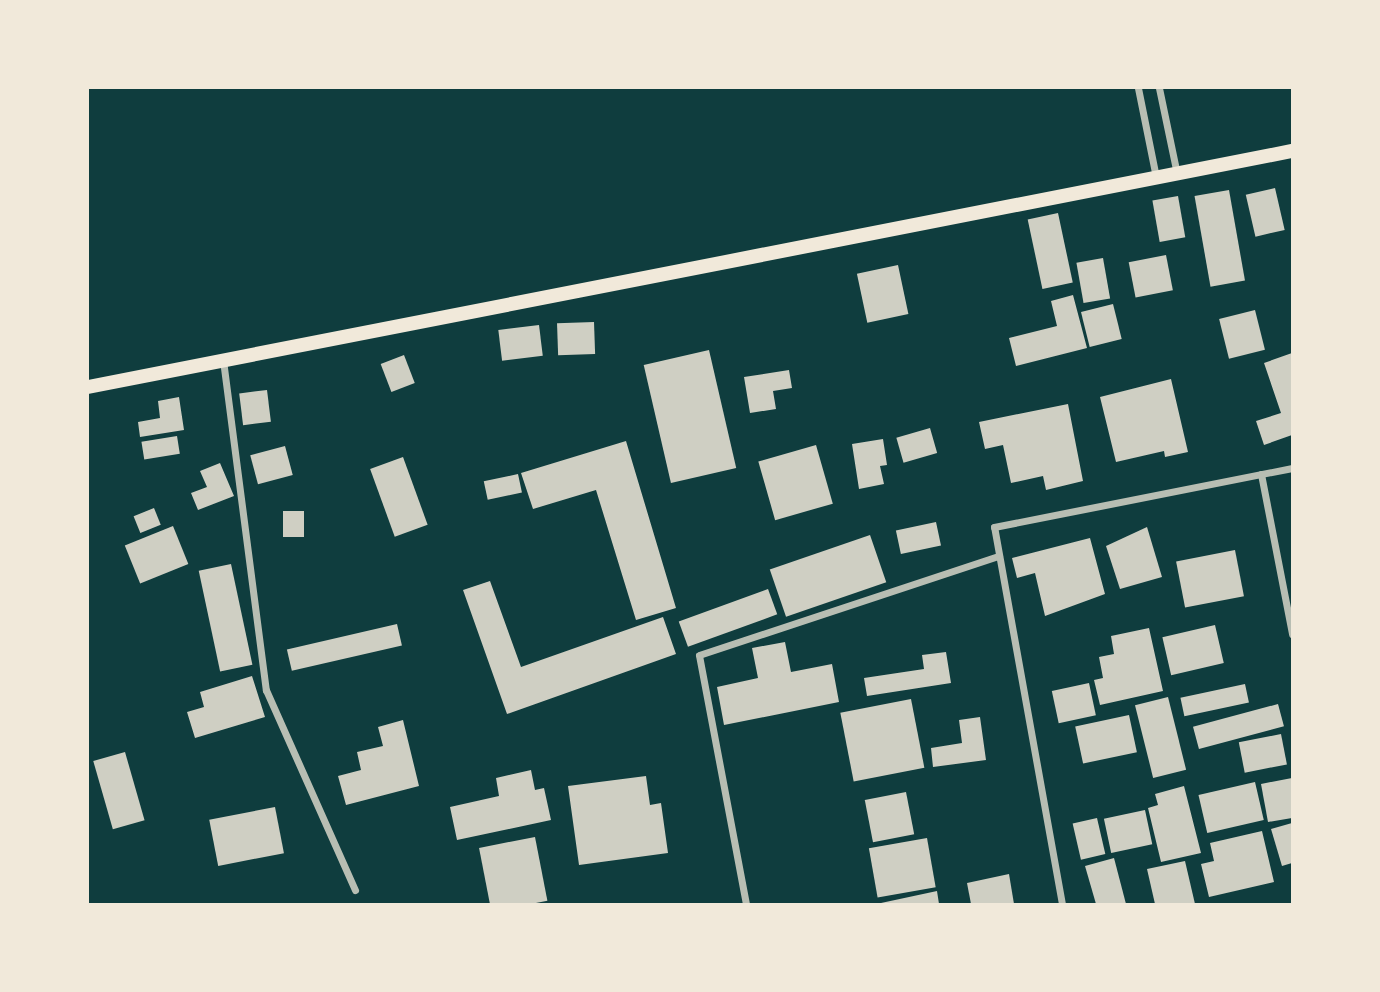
<!DOCTYPE html>
<style>
body{margin:0}
#map{position:relative;width:1380px;height:992px;overflow:hidden;background:#0f3d3e;font-family:"Golos Text",sans-serif}
div>[style]{position:absolute}
[style*='--x']{left:calc(var(--x)*1px);top:calc(var(--y)*1px);width:calc(var(--w)*1px);rotate:calc(var(--a)*1deg)}
.building>*{inset:0;background:#cfcfc3;transform-origin:0 0}
.minor>*{height:7px;margin:-3.5px;padding:0 3.5px;transform-origin:3.5px;border-radius:3.5px;background:#b8beb3}
.secondary>*{height:14px;margin:-7px;padding:0 7px;transform-origin:7px;border-radius:7px;background:#f1e9da}
span{translate:-50% -50%;white-space:nowrap;text-align:center;line-height:1.15;-webkit-text-stroke:5px #f1e9da;paint-order:stroke}
.frame{position:absolute;inset:0;border:89px solid #f1e9da;pointer-events:none}
</style>
<div id="map">
<div class="building">
<i style="left:1275px;top:188px;width:43px;height:30px;rotate:77deg"></i>
<i style="left:1229px;top:190px;width:92px;height:35px;rotate:80deg"></i>
<i style="left:1178px;top:196px;width:42px;height:26px;rotate:80deg"></i>
<i style="left:1058px;top:213px;width:71px;height:31px;rotate:78deg"></i>
<i style="left:1166px;top:255px;width:36px;height:38px;rotate:79deg"></i>
<i style="left:1103px;top:258px;width:41px;height:27px;rotate:80deg"></i>
<i style="left:898px;top:265px;width:50px;height:42px;rotate:78deg"></i>
<i style="clip-path:polygon(1073px 295px,1087px 348px,1016px 366px,1009px 338px,1057px 326px,1051px 301px)"></i>
<i style="left:1113px;top:304px;width:36px;height:33px;rotate:76deg"></i>
<i style="left:1255px;top:310px;width:41px;height:37px;rotate:76deg"></i>
<i style="left:594px;top:322px;width:32px;height:37px;rotate:88deg"></i>
<i style="left:539px;top:325px;width:31px;height:41px;rotate:83deg"></i>
<i style="left:709px;top:350px;width:121px;height:67px;rotate:77deg"></i>
<i style="clip-path:polygon(1292px 353px,1292px 435px,1264px 445px,1256px 421px,1281px 413px,1264px 363px)"></i>
<i style="left:404px;top:355px;width:30px;height:25px;rotate:69deg"></i>
<i style="clip-path:polygon(789px 370px,792px 388px,773px 391px,776px 409px,750px 413px,744px 377px)"></i>
<i style="clip-path:polygon(1171px 379px,1188px 452px,1165px 457px,1164px 451px,1116px 462px,1100px 397px)"></i>
<i style="left:267px;top:390px;width:32px;height:28px;rotate:83deg"></i>
<i style="clip-path:polygon(179px 397px,184px 430px,140px 437px,138px 422px,160px 418px,158px 401px)"></i>
<i style="clip-path:polygon(1068px 404px,1083px 481px,1046px 490px,1043px 476px,1011px 483px,1003px 445px,985px 449px,979px 422px)"></i>
<i style="left:930px;top:428px;width:26px;height:35px;rotate:74deg"></i>
<i style="left:177px;top:436px;width:18px;height:36px;rotate:81deg"></i>
<i style="clip-path:polygon(883px 439px,887px 465px,880px 466px,884px 484px,859px 489px,852px 444px)"></i>
<i style="clip-path:polygon(626px 441px,676px 608px,636px 620px,596px 490px,533px 509px,521px 473px)"></i>
<i style="left:816px;top:445px;width:61px;height:60px;rotate:74deg"></i>
<i style="left:285px;top:446px;width:30px;height:36px;rotate:75deg"></i>
<i style="left:403px;top:457px;width:72px;height:35px;rotate:70deg"></i>
<i style="clip-path:polygon(220px 463px,234px 496px,198px 510px,191px 493px,207px 487px,200px 471px)"></i>
<i style="left:518px;top:474px;width:19px;height:35px;rotate:78deg"></i>
<i style="left:154px;top:508px;width:18px;height:22px;rotate:68deg"></i>
<i style="left:283px;top:511px;width:21px;height:26px"></i>
<i style="left:936px;top:522px;width:24px;height:41px;rotate:78deg"></i>
<i style="left:173px;top:526px;width:41px;height:52px;rotate:68deg"></i>
<i style="clip-path:polygon(1147px 527px,1162px 577px,1120px 589px,1106px 546px)"></i>
<i style="left:870px;top:535px;width:50px;height:106px;rotate:71deg"></i>
<i style="clip-path:polygon(1090px 538px,1105px 594px,1045px 616px,1035px 573px,1017px 578px,1012px 558px)"></i>
<i style="left:1235px;top:550px;width:47px;height:60px;rotate:79deg"></i>
<i style="left:231px;top:564px;width:103px;height:33px;rotate:78deg"></i>
<i style="clip-path:polygon(490px 581px,521px 667px,663px 617px,676px 654px,507px 714px,463px 590px)"></i>
<i style="left:768px;top:589px;width:27px;height:95px;rotate:70deg"></i>
<i style="left:397px;top:624px;width:22px;height:113px;rotate:77deg"></i>
<i style="left:1215px;top:625px;width:39px;height:54px;rotate:77deg"></i>
<i style="clip-path:polygon(1149px 628px,1163px 691px,1100px 705px,1094px 680px,1103px 678px,1099px 657px,1114px 654px,1111px 636px)"></i>
<i style="clip-path:polygon(785px 642px,791px 672px,832px 664px,839px 702px,724px 725px,717px 687px,758px 678px,752px 648px)"></i>
<i style="clip-path:polygon(946px 652px,951px 683px,867px 696px,864px 678px,924px 669px,922px 655px)"></i>
<i style="clip-path:polygon(252px 676px,265px 717px,195px 738px,187px 712px,204px 707px,200px 692px)"></i>
<i style="left:1089px;top:683px;width:33px;height:38px;rotate:78deg"></i>
<i style="left:1245px;top:684px;width:19px;height:66px;rotate:78deg"></i>
<i style="left:1168px;top:697px;width:75px;height:34px;rotate:76deg"></i>
<i style="left:911px;top:699px;width:70px;height:72px;rotate:79deg"></i>
<i style="left:1278px;top:704px;width:23px;height:88px;rotate:75deg"></i>
<i style="left:1129px;top:715px;width:38px;height:55px;rotate:78deg"></i>
<i style="clip-path:polygon(980px 717px,986px 760px,933px 767px,931px 748px,962px 743px,959px 720px)"></i>
<i style="clip-path:polygon(403px 720px,419px 786px,346px 805px,338px 776px,361px 770px,357px 752px,383px 746px,378px 727px)"></i>
<i style="left:1281px;top:734px;width:31px;height:43px;rotate:79deg"></i>
<i style="left:125px;top:752px;width:71px;height:33px;rotate:74deg"></i>
<i style="clip-path:polygon(531px 770px,535px 790px,544px 788px,551px 820px,457px 840px,450px 807px,499px 796px,496px 778px)"></i>
<i style="clip-path:polygon(646px 776px,650px 805px,661px 803px,668px 853px,579px 865px,568px 786px)"></i>
<i style="clip-path:polygon(1292px 778px,1292px 818px,1268px 822px,1261px 784px)"></i>
<i style="left:1255px;top:782px;width:39px;height:58px;rotate:77deg"></i>
<i style="clip-path:polygon(1184px 786px,1201px 853px,1161px 862px,1148px 808px,1158px 805px,1155px 794px)"></i>
<i style="left:906px;top:792px;width:43px;height:42px;rotate:79deg"></i>
<i style="left:275px;top:807px;width:47px;height:67px;rotate:79deg"></i>
<i style="left:1145px;top:810px;width:35px;height:42px;rotate:78deg"></i>
<i style="left:1097px;top:818px;width:37px;height:25px;rotate:77deg"></i>
<i style="clip-path:polygon(1292px 823px,1292px 863px,1282px 866px,1271px 829px)"></i>
<i style="clip-path:polygon(1262px 831px,1274px 882px,1209px 897px,1201px 864px,1214px 861px,1210px 843px)"></i>
<i style="left:535px;top:837px;width:65px;height:57px;rotate:79deg"></i>
<i style="left:927px;top:838px;width:50px;height:59px;rotate:80deg"></i>
<i style="clip-path:polygon(1114px 858px,1126px 904px,1096px 904px,1085px 866px)"></i>
<i style="clip-path:polygon(1185px 861px,1195px 904px,1155px 904px,1147px 869px)"></i>
<i style="clip-path:polygon(1009px 874px,1014px 904px,971px 904px,967px 883px)"></i>
<i style="clip-path:polygon(937px 891px,939px 904px,881px 904px,881px 903px)"></i>
</div>
<div class="minor">
<i style="--x:1138;--y:88;--w:91;--a:78.6"></i>
<i style="--x:1159;--y:88;--w:88;--a:78.2"></i>
<i style="--x:223;--y:360;--w:333;--a:82.6"></i>
<i style="--x:266;--y:690;--w:219;--a:66"></i>
<i style="--x:1261;--y:474;--w:163;--a:79"></i>
<i style="--x:746;--y:904;--w:253;--a:-100.7"></i>
<i style="--x:699;--y:655;--w:316;--a:-18.3"></i>
<i style="--x:1062;--y:904;--w:383;--a:-100.2"></i>
<i style="--x:994;--y:527;--w:304;--a:-11.2"></i>
</div>
<div class="secondary">
<i style="--x:88;--y:387;--w:1227;--a:-11.09"></i>
</div>
<div class="frame"></div>
</div>
